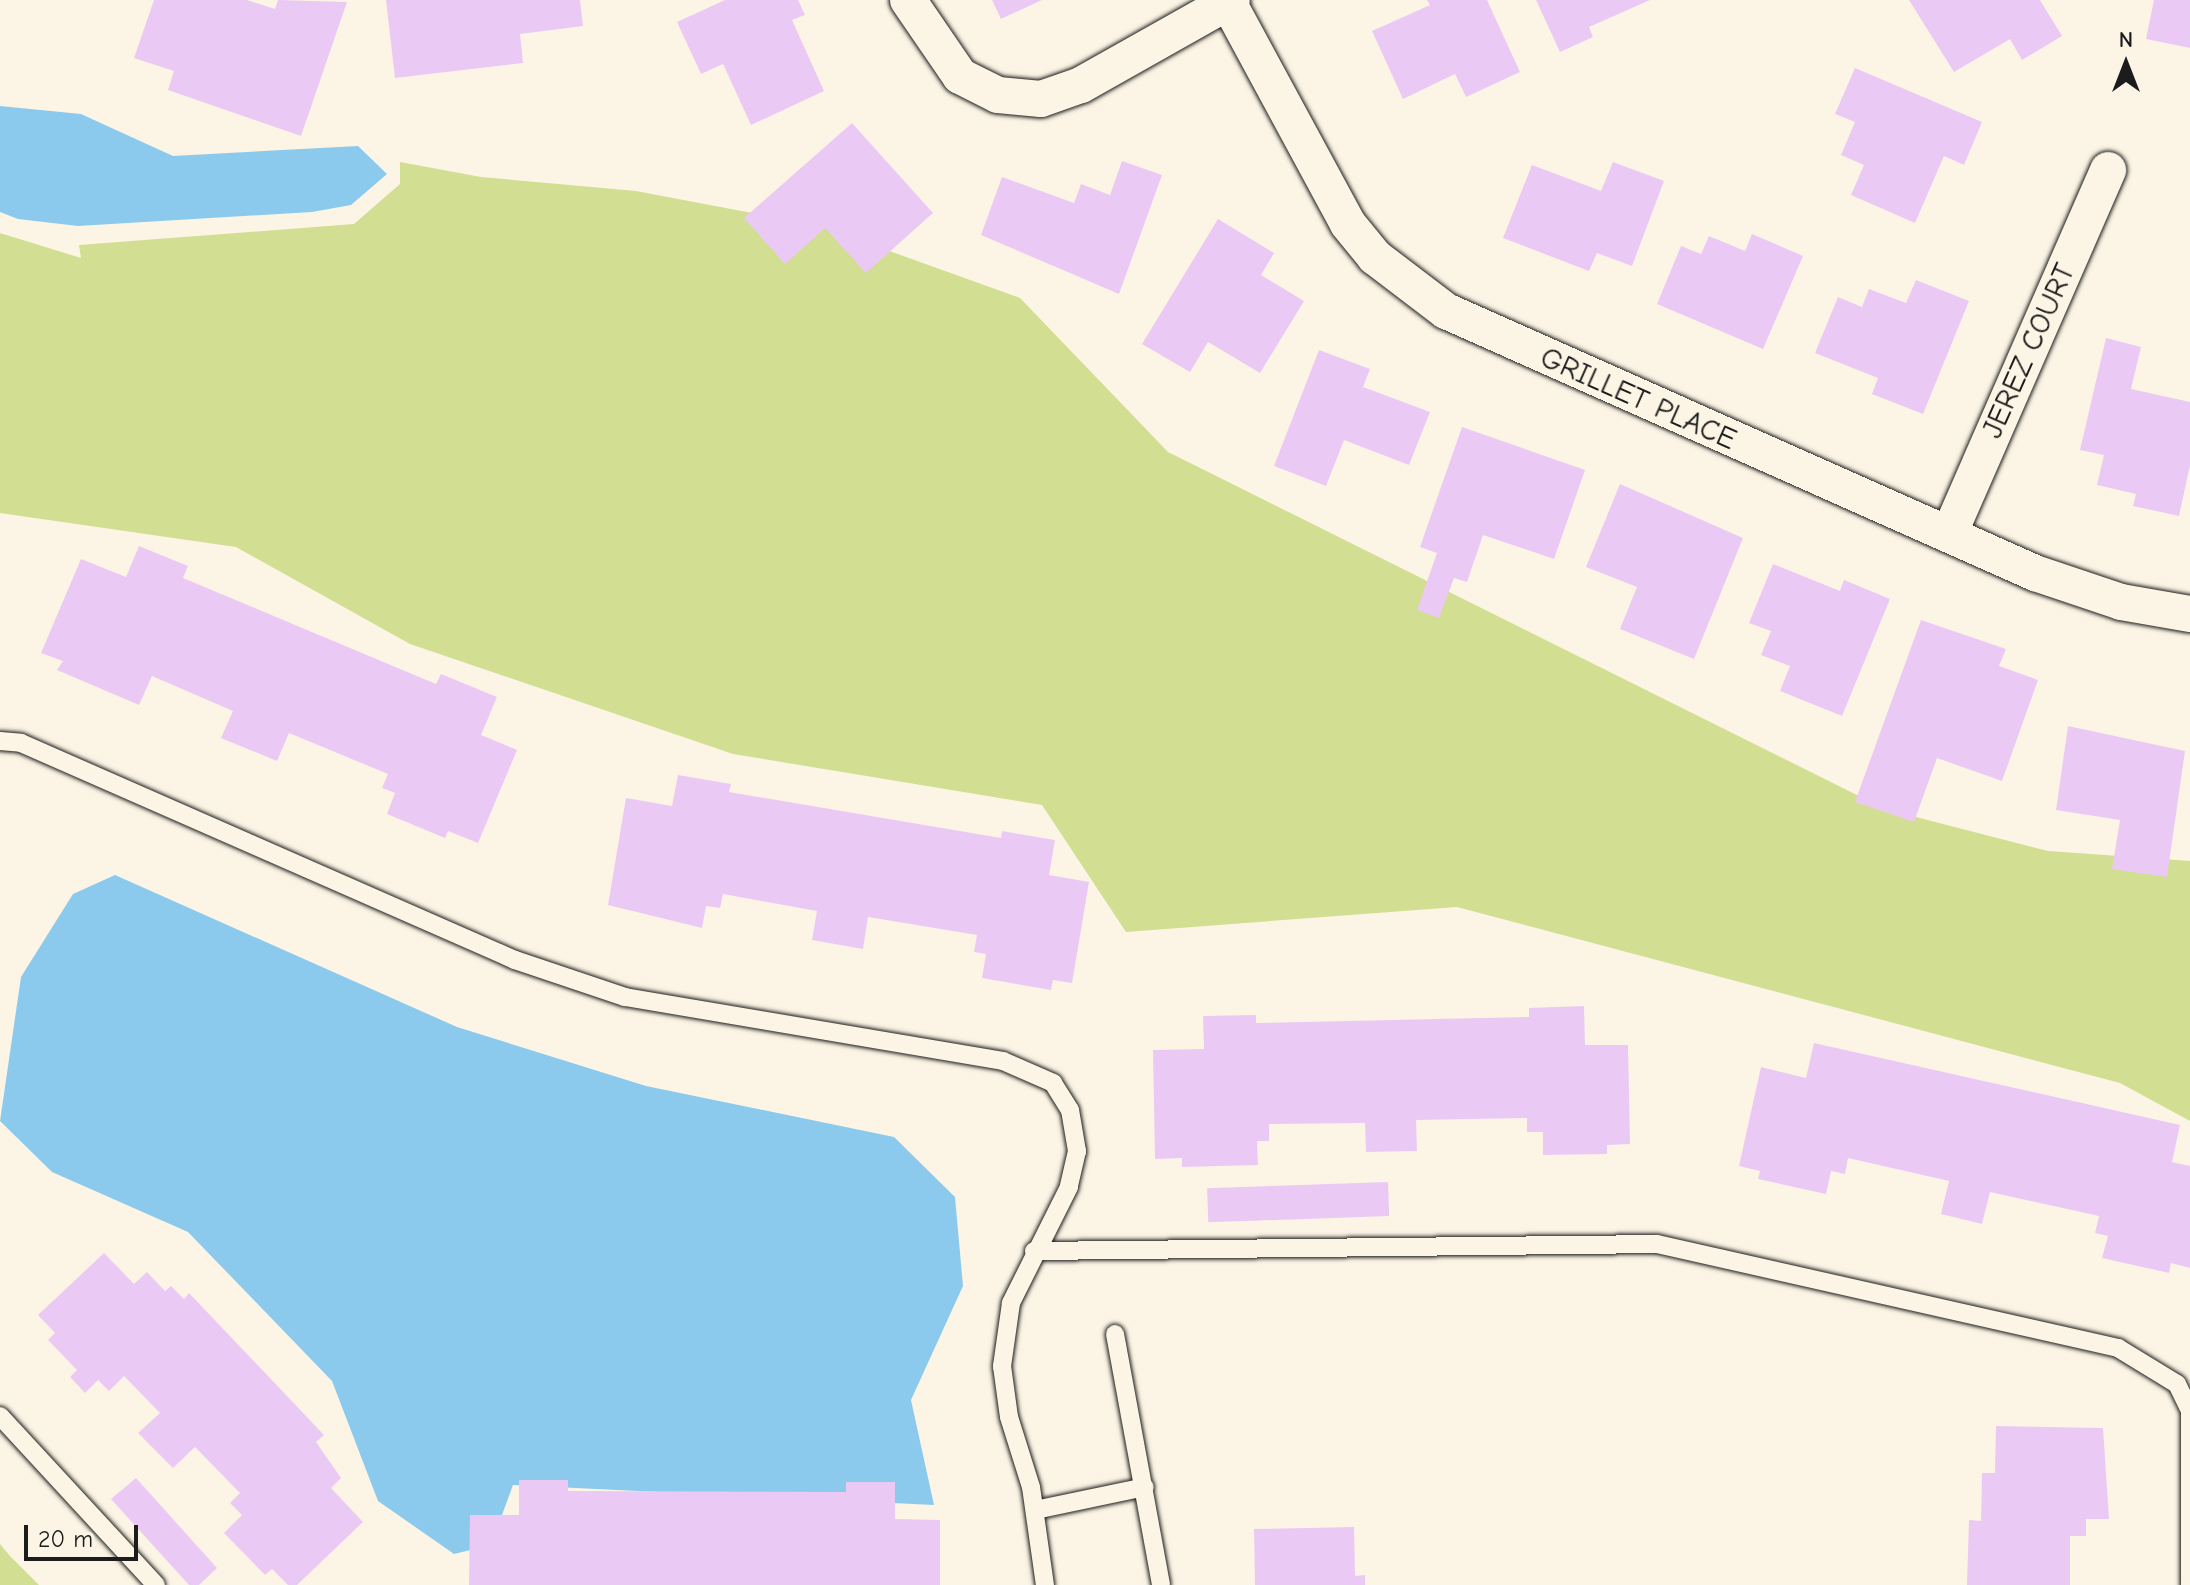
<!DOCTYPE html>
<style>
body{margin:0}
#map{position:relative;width:2190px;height:1585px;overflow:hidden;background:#fcf5e5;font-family:"Comic Neue",sans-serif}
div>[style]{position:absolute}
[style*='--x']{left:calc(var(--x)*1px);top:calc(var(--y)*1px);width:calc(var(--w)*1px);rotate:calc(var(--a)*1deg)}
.green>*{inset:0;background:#d2de91}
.water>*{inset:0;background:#8ccaed}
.building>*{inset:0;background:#ebc9f5;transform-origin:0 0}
.roads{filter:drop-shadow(0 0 2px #1c1c1c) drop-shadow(0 0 2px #1c1c1c)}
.service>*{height:18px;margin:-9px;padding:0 9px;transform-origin:9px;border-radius:9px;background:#fcf5e5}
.minor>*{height:36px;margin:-18px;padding:0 18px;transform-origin:18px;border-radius:18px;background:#fcf5e5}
span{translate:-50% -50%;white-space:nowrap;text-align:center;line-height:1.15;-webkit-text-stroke:6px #fcf5e5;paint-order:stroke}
.street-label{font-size:30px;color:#1c1c1c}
.north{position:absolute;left:2086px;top:24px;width:80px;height:80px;-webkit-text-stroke:6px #fcf5e5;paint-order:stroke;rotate:0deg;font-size:22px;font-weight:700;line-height:32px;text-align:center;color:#1c1c1c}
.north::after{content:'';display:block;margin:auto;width:28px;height:36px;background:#1c1c1c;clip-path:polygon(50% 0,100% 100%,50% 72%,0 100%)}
.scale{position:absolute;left:24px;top:1525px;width:114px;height:36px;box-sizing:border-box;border:4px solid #1c1c1c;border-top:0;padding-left:10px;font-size:24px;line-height:28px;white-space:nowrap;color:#1c1c1c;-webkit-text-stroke:6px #fcf5e5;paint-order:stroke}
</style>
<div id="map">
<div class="green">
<i style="clip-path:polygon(400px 162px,481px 177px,636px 191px,820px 226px,1020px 298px,1168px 452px,1885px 809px,2048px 851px,2190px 861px,2190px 1121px,2120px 1083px,1457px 907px,1126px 932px,1042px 805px,733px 754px,410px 644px,236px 547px,0 513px,0 233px,81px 258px,79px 245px,354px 224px,400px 184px)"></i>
<i style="clip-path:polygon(0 1544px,10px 1556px,39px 1585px,0 1585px)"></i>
</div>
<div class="water">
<i style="clip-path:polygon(0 106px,81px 114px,173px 156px,358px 146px,387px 174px,351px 205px,312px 212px,78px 226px,18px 219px,0 212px)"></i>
<i style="clip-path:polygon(115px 875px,457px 1027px,646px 1086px,894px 1137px,955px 1197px,963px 1286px,911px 1400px,934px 1505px,513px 1485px,491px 1545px,454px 1554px,378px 1501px,332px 1381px,188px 1232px,52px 1172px,0 1121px,21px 977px,73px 894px)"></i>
</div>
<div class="building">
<i style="clip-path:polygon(154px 0,247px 0,275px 9px,278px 0,347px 2px,301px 136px,168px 90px,174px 71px,134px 58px)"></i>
<i style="clip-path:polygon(386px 0,580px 0,583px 26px,520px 34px,523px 63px,395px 78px)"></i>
<i style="clip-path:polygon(725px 0,798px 0,805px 15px,792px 20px,824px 91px,751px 125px,723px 64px,701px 74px,677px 22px)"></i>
<i style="clip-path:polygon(992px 0,1042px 0,1001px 19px)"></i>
<i style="clip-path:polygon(1427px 0,1487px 0,1520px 72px,1466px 97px,1455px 74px,1403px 99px,1372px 31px,1430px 5px)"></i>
<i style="clip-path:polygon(1536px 0,1650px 0,1589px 27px,1593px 37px,1560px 52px)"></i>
<i style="clip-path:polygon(1909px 0,2040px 0,2062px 36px,2022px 60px,2010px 39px,1954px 72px)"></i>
<i style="clip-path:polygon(2154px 0,2190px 0,2190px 48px,2146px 39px)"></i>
<i style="clip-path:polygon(1855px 68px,1982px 122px,1964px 165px,1944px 156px,1915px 223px,1851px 195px,1864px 165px,1841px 155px,1855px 122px,1835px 114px)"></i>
<i style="clip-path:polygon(852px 123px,933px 213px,866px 273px,825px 228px,785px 264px,744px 218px)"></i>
<i style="clip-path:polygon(1122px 161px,1162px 175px,1119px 294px,981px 235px,1002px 177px,1074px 203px,1081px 184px,1110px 195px)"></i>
<i style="clip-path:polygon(1613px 162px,1664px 181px,1632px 266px,1597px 253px,1589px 271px,1503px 238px,1532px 165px,1601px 191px)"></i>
<i style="clip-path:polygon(1218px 219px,1274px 253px,1261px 275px,1304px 301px,1260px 373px,1208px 342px,1190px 372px,1142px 344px)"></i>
<i style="clip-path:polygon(1752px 234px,1803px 256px,1763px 349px,1657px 304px,1681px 246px,1701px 254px,1709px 236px,1745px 251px)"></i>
<i style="clip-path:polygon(1916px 280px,1969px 301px,1923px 414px,1872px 394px,1878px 378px,1815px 353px,1838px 297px,1862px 307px,1869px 289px,1906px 303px)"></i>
<i style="clip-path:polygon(2106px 338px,2141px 347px,2131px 389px,2190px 402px,2190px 465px,2179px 516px,2133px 506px,2136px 494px,2097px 485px,2104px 455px,2080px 450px)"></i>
<i style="clip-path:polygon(1319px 350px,1370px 369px,1363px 387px,1430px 412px,1409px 465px,1344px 440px,1326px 486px,1274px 466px)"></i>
<i style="clip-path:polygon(1462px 427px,1585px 470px,1554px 559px,1483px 535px,1467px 582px,1454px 578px,1439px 618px,1417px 610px,1437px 553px,1420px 547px)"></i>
<i style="clip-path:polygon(1620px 484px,1743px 538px,1694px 659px,1620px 629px,1637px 587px,1586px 567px)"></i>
<i style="clip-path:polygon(139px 546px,188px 566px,183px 578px,436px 684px,441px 674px,497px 697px,481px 735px,517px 750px,478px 843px,448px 831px,445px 838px,387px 814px,395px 793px,382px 788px,388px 774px,289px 733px,277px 761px,221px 738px,233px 711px,152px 676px,139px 705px,57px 670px,63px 661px,41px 653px,81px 559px,126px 577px)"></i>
<i style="clip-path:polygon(1773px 564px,1840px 591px,1844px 580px,1890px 599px,1842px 716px,1780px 691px,1790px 666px,1761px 655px,1771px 631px,1749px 623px)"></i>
<i style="clip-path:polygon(1921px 620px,2006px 649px,1999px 666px,2038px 680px,2002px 781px,1937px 758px,1914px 822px,1855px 802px)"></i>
<i style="clip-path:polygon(2068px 726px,2185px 751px,2167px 877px,2112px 869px,2120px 820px,2056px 810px)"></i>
<i style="clip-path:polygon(678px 775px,731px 784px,729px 792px,1001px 838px,1002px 831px,1055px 840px,1049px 875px,1089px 882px,1072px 983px,1053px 980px,1051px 990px,982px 978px,986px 954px,974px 952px,977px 935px,868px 917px,863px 949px,812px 940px,817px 911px,723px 894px,720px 908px,706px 906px,702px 928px,608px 905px,626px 798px,672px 806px)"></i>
<i style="clip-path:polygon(1584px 1006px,1585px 1045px,1628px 1045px,1630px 1144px,1607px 1145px,1607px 1154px,1543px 1155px,1543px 1132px,1527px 1132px,1527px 1118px,1416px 1120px,1417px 1151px,1366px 1152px,1365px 1123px,1269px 1124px,1269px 1141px,1257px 1141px,1258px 1165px,1182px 1167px,1182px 1158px,1155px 1159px,1153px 1050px,1204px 1049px,1203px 1016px,1256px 1015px,1256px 1023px,1529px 1017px,1529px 1008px)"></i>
<i style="clip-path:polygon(1814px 1043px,2180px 1125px,2172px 1162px,2190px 1166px,2190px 1268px,2171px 1263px,2169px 1273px,2102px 1258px,2108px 1236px,2095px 1233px,2099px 1216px,1990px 1192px,1982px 1224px,1941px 1214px,1949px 1181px,1848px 1158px,1845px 1174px,1831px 1171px,1826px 1194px,1758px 1179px,1760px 1171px,1739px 1166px,1761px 1067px,1806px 1078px)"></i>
<i style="left:1388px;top:1182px;width:34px;height:181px;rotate:88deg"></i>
<i style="clip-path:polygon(104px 1253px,134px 1284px,147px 1272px,165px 1291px,171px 1286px,184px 1299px,189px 1293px,324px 1435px,316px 1442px,341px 1478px,331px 1488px,363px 1522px,297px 1585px,288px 1585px,272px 1569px,265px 1575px,224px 1533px,242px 1515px,230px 1503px,240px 1493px,195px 1447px,173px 1468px,138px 1433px,160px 1413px,124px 1376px,109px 1391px,98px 1380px,85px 1393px,70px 1377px,77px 1370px,48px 1340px,55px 1333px,38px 1315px)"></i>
<i style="clip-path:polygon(1996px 1426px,2103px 1428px,2109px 1519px,2086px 1519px,2086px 1536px,2070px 1536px,2070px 1585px,1967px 1585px,1969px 1520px,1981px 1521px,1982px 1473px,1995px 1473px)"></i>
<i style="clip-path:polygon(136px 1478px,217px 1568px,199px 1585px,189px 1585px,111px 1499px)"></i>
<i style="clip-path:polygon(519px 1480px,568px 1480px,568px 1491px,846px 1492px,846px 1482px,895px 1482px,895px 1519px,940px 1520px,940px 1585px,469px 1585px,470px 1515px,519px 1515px)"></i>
<i style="clip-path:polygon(1354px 1527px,1355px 1576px,1365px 1575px,1365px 1585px,1255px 1585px,1254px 1529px)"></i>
</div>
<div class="roads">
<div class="service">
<i style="--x:0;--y:741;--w:21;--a:5"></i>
<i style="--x:21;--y:743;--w:540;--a:23.71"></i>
<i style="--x:515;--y:960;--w:116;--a:18.6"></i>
<i style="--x:625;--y:997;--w:383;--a:9.6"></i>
<i style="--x:1003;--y:1061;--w:55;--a:23.7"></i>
<i style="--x:1053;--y:1083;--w:32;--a:58"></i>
<i style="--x:1070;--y:1110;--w:42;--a:80.3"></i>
<i style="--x:1077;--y:1151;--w:37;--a:103"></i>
<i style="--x:1069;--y:1187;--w:130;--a:116.6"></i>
<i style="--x:1011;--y:1303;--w:64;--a:98.1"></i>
<i style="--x:1002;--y:1366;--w:51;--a:82.2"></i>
<i style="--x:1009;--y:1417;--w:73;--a:72.6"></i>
<i style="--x:1031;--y:1487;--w:99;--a:81.9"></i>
<i style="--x:1034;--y:1251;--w:623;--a:-0.64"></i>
<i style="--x:1657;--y:1244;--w:473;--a:12.7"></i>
<i style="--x:2118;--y:1348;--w:69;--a:31.4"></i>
<i style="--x:2177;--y:1384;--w:30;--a:64"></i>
<i style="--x:2190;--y:1411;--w:174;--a:90"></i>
<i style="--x:1115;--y:1334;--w:255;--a:79.6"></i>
<i style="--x:0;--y:1416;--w:230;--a:47.3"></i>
<i style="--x:1035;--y:1510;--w:112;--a:-11.8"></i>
</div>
<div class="minor">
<i style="--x:908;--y:0;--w:92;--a:55.6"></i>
<i style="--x:960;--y:76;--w:42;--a:26.6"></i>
<i style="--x:998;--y:95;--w:43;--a:5.3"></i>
<i style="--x:1041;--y:99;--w:42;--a:-19.3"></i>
<i style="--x:1081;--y:85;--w:173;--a:-29.4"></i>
<i style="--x:1228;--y:2;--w:252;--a:61.6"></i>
<i style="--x:1348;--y:224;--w:43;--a:50.7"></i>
<i style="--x:1375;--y:257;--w:89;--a:37.3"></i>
<i style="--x:1446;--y:311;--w:645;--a:23.98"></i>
<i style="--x:2035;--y:573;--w:91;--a:18.6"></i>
<i style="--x:2121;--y:602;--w:70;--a:9.9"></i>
<i style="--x:1950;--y:532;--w:395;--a:-66.4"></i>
</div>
</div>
<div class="street-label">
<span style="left:2029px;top:351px;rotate:-66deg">JEREZ COURT</span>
<span style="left:1638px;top:399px;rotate:24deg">GRILLET PLACE</span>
</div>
<div class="north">N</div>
<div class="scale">20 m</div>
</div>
